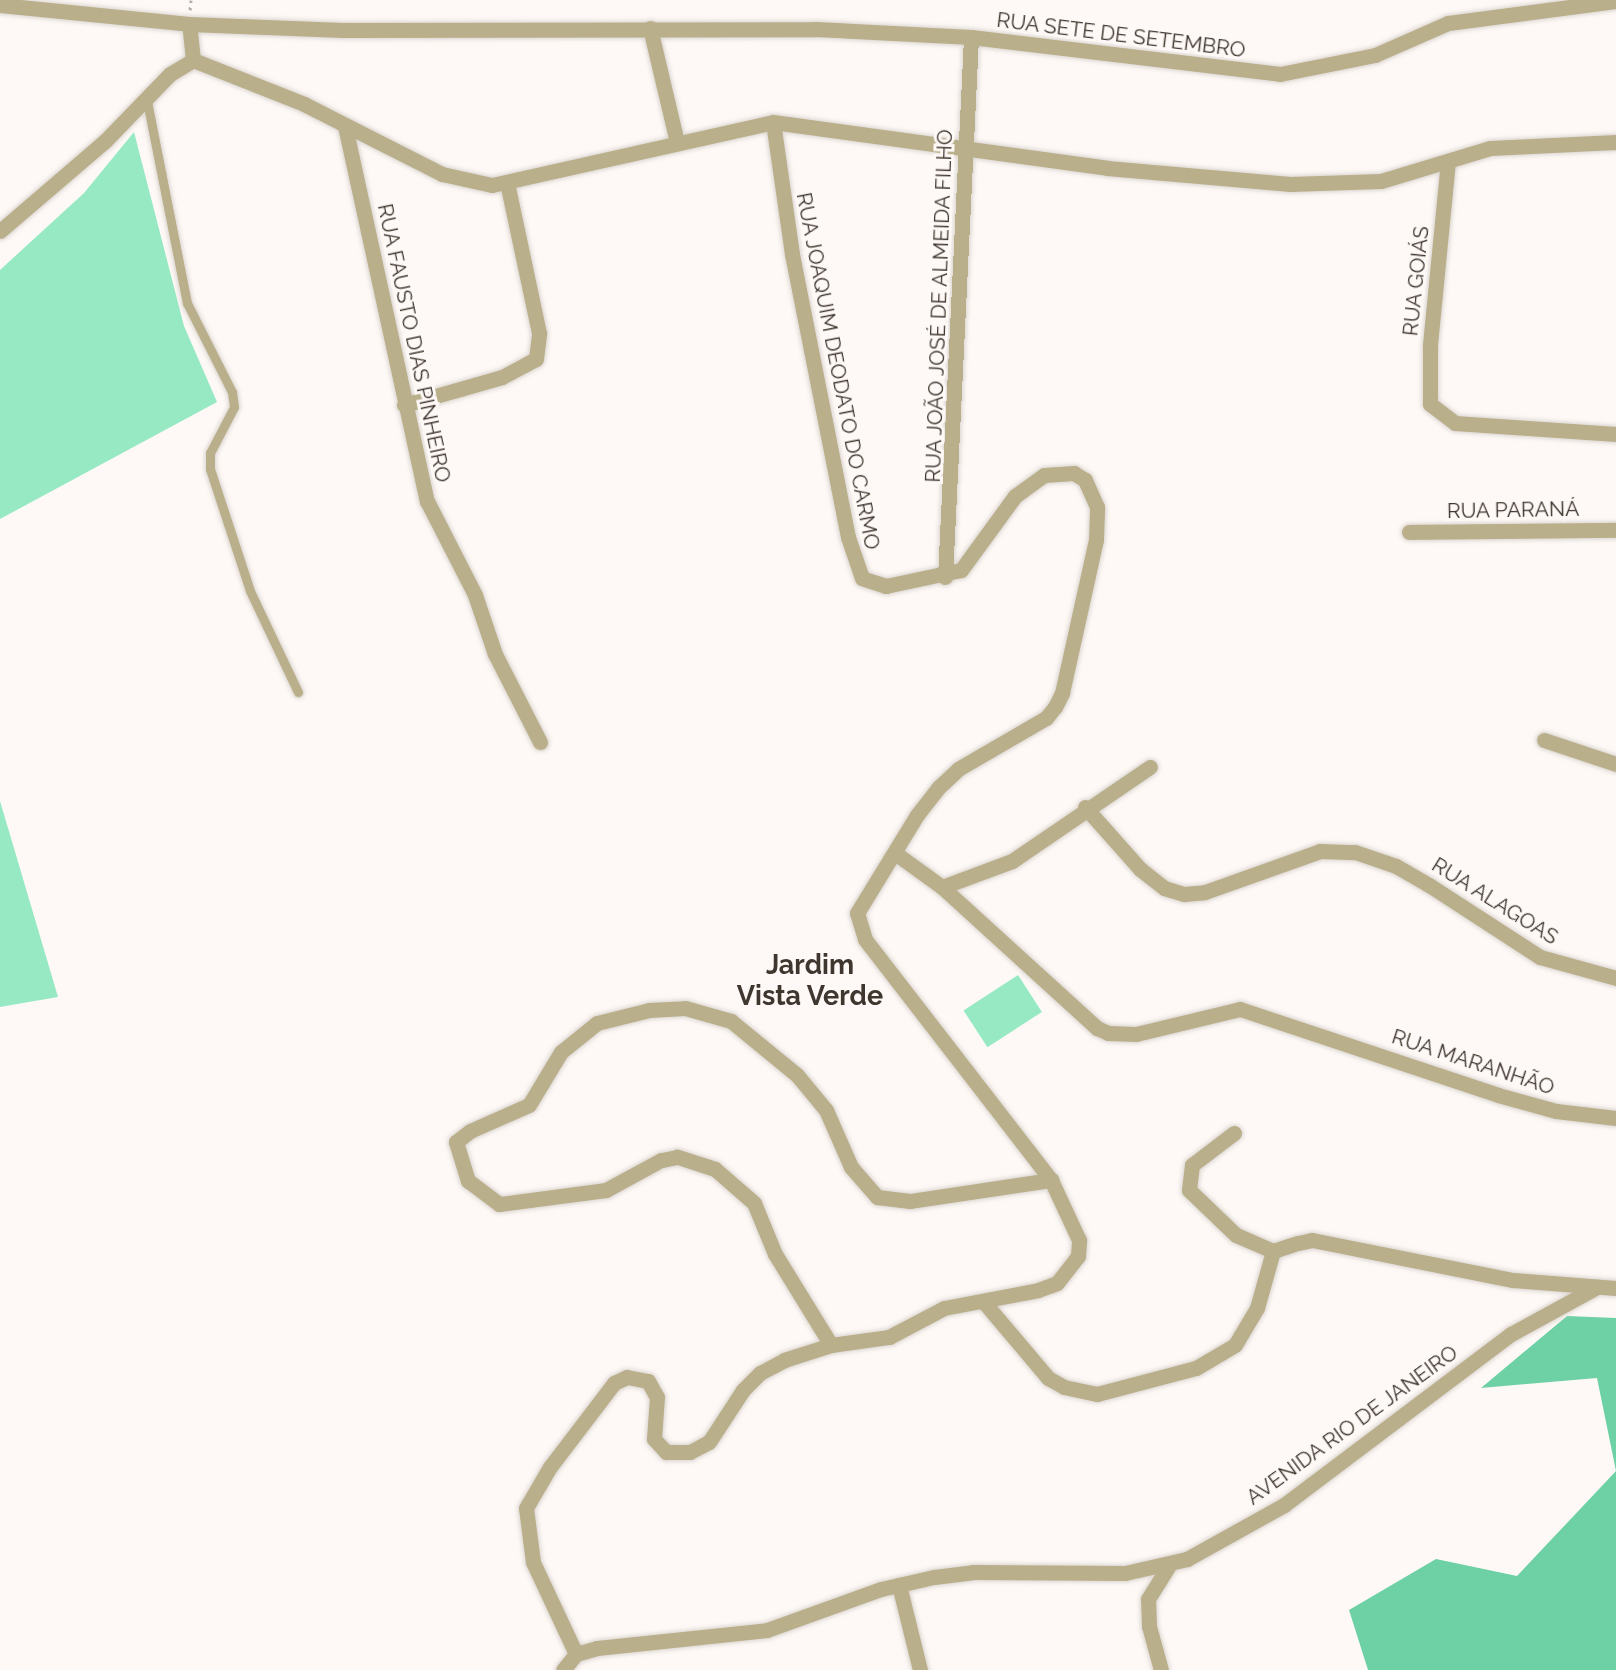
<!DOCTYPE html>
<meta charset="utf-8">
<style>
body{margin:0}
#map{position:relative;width:1616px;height:1670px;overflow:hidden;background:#fef9f6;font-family:Raleway,sans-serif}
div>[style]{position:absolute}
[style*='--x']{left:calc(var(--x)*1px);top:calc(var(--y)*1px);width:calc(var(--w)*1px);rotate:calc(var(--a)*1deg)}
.green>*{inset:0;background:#96e9c2;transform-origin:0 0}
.forest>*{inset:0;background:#6ed0a5}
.path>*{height:3px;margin-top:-1.5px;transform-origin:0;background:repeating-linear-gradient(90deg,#b4aea9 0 3px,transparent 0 7.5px)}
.roads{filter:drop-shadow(0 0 2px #dcd6d2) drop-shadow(0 0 2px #dcd6d2)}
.lane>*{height:9px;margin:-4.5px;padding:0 4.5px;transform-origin:4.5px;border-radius:4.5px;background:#baaf8b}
.street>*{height:15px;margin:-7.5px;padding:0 7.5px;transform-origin:7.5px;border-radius:7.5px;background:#baaf8b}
span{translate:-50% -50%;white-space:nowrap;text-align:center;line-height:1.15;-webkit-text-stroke:6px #fef9f6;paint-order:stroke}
.street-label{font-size:21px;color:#3f362f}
.district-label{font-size:27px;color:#3f362f;font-weight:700}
</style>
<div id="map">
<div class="green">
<i style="clip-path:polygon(134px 132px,184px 326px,217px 402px,0 519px,0 270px,84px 193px)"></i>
<i style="clip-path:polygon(0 801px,58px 997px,0 1007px)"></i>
<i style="left:1018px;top:975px;width:44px;height:65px;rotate:57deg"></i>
</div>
<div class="forest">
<i style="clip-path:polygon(1567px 1316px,1616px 1318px,1616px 1670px,1368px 1670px,1349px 1610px,1436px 1559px,1517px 1576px,1616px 1471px,1597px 1378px,1481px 1388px)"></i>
</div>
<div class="path">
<i style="--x:190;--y:10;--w:10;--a:-84"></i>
</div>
<div class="roads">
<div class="lane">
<i style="--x:146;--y:96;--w:211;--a:78.8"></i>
<i style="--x:187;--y:303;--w:100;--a:63.2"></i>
<i style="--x:232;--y:392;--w:15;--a:82"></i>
<i style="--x:234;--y:407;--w:52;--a:117.6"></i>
<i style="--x:210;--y:453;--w:16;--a:90"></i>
<i style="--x:210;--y:469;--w:128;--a:71.8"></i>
<i style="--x:250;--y:591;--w:112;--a:64.6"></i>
</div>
<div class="street">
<i style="--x:0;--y:5;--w:190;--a:5.7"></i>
<i style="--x:189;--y:24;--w:154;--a:2.2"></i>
<i style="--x:343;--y:30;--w:472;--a:-0.1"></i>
<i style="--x:815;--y:29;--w:156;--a:2.9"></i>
<i style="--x:971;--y:37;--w:311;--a:6.8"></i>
<i style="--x:1280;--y:74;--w:97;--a:-11.3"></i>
<i style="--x:1375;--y:55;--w:80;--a:-23.7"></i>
<i style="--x:1448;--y:23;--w:169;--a:-7.5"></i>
<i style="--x:650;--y:28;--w:117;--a:76.7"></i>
<i style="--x:193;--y:60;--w:119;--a:21.6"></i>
<i style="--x:304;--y:104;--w:155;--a:26.9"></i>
<i style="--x:442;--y:174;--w:51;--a:12.4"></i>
<i style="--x:492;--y:185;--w:288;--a:-12.6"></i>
<i style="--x:773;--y:122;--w:337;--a:7.8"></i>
<i style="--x:1107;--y:168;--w:184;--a:5"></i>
<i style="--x:1290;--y:184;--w:91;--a:-1.9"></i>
<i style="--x:1381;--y:181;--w:114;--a:-16.8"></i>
<i style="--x:1490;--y:148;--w:126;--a:-2.7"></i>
<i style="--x:345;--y:126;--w:384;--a:77.7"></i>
<i style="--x:427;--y:501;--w:106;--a:62.9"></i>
<i style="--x:475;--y:595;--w:62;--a:71.3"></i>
<i style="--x:495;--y:654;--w:99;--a:62.9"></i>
<i style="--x:1448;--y:161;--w:186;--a:95.6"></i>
<i style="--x:1430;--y:346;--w:58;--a:90"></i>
<i style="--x:1430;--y:404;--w:31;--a:37"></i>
<i style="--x:1455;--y:423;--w:161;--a:3.9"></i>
<i style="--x:0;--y:231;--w:138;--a:-40.6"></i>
<i style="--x:105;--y:141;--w:93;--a:-45.9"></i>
<i style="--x:170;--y:74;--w:27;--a:-31"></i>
<i style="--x:193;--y:60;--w:36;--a:-96"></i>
<i style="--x:404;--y:405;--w:102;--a:-15.9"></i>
<i style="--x:502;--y:377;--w:38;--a:-28"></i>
<i style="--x:536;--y:359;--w:26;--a:-83"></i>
<i style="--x:539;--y:333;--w:153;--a:-102"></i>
<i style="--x:1409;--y:532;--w:207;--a:-0.6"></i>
<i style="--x:945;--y:577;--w:541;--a:-87.24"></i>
<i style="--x:1544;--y:740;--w:76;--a:18.4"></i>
<i style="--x:1085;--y:807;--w:83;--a:48.4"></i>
<i style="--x:1140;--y:869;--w:31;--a:38"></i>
<i style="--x:1164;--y:888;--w:21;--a:17"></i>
<i style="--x:1184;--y:894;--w:21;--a:-5"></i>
<i style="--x:1205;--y:892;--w:122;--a:-19.6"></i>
<i style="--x:1320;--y:851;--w:35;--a:2"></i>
<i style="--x:1355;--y:852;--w:43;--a:18.9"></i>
<i style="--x:1396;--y:866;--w:38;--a:30"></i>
<i style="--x:1429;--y:885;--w:132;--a:33"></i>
<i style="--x:1540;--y:957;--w:79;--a:15.4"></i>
<i style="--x:895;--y:853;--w:58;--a:35.9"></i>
<i style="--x:942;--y:887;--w:210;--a:42.3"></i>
<i style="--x:1097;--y:1028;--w:12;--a:24"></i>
<i style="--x:1108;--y:1033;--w:28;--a:2"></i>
<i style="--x:1136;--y:1034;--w:107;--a:-13.5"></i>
<i style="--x:1240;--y:1009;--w:272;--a:18.4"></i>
<i style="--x:1498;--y:1095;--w:60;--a:15.4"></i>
<i style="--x:1556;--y:1111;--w:60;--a:6.7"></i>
<i style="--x:942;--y:887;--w:75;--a:-20.4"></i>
<i style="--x:1012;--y:861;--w:167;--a:-34.3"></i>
<i style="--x:1234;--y:1133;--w:53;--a:142.7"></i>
<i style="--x:1192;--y:1165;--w:25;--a:97"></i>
<i style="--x:1189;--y:1190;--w:65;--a:43.8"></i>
<i style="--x:1236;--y:1235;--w:40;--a:23.4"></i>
<i style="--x:983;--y:1301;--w:101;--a:49.8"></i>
<i style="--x:1048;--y:1378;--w:18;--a:29"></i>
<i style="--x:1064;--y:1387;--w:34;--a:12"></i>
<i style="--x:1097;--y:1394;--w:102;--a:-14.7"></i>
<i style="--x:1196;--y:1368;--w:45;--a:-30.5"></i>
<i style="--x:1235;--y:1345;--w:43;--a:-59.3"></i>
<i style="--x:1257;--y:1308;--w:59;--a:-74.3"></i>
<i style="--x:1273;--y:1251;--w:26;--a:-18"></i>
<i style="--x:1298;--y:1243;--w:14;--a:-12"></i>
<i style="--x:1312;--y:1240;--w:205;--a:11.3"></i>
<i style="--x:1513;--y:1280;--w:103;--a:4.4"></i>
<i style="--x:831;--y:1345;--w:107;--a:-121.6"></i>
<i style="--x:775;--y:1254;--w:55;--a:-112.4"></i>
<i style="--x:754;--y:1203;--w:52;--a:-138.9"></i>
<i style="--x:715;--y:1169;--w:40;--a:-162"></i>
<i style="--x:677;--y:1157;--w:16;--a:169"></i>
<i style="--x:661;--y:1160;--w:63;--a:151.4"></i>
<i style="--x:606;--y:1190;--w:108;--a:172.5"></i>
<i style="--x:499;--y:1204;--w:39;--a:-143"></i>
<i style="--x:468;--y:1181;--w:41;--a:-107.1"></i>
<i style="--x:456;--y:1142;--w:18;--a:-38"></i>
<i style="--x:470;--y:1131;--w:64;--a:-23.8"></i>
<i style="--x:529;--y:1105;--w:62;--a:-58.9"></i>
<i style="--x:561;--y:1052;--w:46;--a:-38.9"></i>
<i style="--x:597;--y:1023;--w:54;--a:-14"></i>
<i style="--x:649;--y:1010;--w:36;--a:-3"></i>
<i style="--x:685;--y:1008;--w:48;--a:15.8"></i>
<i style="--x:731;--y:1021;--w:85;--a:39.3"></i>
<i style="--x:797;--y:1075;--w:45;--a:50.4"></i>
<i style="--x:826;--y:1110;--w:62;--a:66.3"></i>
<i style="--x:851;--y:1167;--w:40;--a:49"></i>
<i style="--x:877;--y:1197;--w:33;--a:7"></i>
<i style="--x:910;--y:1201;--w:143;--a:-8.5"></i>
<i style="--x:899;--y:1585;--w:88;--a:76.1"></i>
<i style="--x:576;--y:1654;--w:102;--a:-115.1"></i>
<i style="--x:533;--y:1562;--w:54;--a:-97.4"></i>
<i style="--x:526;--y:1508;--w:48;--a:-59.7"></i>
<i style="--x:550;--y:1467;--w:106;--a:-52.7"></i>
<i style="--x:614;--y:1383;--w:14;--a:-25"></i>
<i style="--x:627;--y:1377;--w:21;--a:11"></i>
<i style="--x:648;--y:1381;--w:18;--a:61"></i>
<i style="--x:657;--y:1397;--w:42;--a:94.1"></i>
<i style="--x:654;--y:1439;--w:18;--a:47"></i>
<i style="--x:666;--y:1452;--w:24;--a:0"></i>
<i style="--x:690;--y:1452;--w:21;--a:-28"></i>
<i style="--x:709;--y:1442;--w:62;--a:-56.8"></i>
<i style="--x:743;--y:1390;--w:24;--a:-45"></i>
<i style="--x:760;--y:1373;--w:27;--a:-28"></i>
<i style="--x:784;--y:1360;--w:49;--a:-17.7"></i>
<i style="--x:831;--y:1345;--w:59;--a:-7.9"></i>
<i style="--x:889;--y:1337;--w:62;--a:-27.8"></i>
<i style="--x:944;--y:1308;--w:96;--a:-10.8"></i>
<i style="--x:1038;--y:1290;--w:20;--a:-20"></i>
<i style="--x:1057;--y:1283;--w:34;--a:-52"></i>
<i style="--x:1078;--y:1256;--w:16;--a:-86"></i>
<i style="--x:1079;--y:1240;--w:66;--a:-115"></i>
<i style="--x:1051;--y:1180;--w:304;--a:-127.7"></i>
<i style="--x:865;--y:939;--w:27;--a:-107"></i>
<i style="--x:857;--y:913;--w:115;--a:-58.5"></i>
<i style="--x:917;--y:815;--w:36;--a:-52"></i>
<i style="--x:939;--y:787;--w:26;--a:-43"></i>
<i style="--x:958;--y:769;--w:102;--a:-30.1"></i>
<i style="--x:1046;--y:718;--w:14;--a:-51"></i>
<i style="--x:1055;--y:707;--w:16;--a:-63"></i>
<i style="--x:1062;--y:693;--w:157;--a:-77.5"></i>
<i style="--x:1096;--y:540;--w:33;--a:-88"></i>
<i style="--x:1097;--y:507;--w:30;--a:-114"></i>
<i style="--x:1085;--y:480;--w:13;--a:-148"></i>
<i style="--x:1074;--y:473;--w:30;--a:176"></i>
<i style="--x:1044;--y:475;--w:36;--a:144"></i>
<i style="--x:1015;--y:496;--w:92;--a:126.1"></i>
<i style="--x:961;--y:570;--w:77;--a:168"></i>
<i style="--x:886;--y:586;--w:25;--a:-162"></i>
<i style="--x:862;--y:578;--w:43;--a:-108.9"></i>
<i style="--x:848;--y:537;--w:288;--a:-101.2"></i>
<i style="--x:792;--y:254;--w:133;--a:-98.2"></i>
<i style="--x:563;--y:1670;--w:21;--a:-51"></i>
<i style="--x:576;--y:1654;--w:22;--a:-16"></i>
<i style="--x:597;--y:1648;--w:171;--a:-6"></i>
<i style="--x:767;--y:1630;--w:121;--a:-19.8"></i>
<i style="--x:881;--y:1589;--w:54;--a:-12.8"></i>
<i style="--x:934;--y:1577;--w:39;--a:-7"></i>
<i style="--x:973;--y:1572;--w:152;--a:0.4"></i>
<i style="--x:1125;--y:1573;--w:64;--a:-12.7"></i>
<i style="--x:1187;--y:1559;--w:111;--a:-29.1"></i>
<i style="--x:1284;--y:1505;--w:284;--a:-37"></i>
<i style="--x:1511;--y:1334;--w:98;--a:-28.7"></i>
<i style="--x:1161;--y:1670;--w:46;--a:-105.3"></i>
<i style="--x:1149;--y:1626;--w:27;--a:-92"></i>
<i style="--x:1148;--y:1599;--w:40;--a:-58"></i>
</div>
</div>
<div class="street-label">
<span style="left:1121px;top:35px;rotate:7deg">RUA SETE DE SETEMBRO</span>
<span style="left:1416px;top:281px;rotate:-84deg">RUA GOIÁS</span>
<span style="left:939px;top:306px;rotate:-88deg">RUA JOÃO JOSÉ DE ALMEIDA FILHO</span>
<span style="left:414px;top:343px;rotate:78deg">RUA FAUSTO DIAS PINHEIRO</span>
<span style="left:838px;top:371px;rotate:79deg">RUA JOAQUIM DEODATO DO CARMO</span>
<span style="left:1513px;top:510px;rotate:-1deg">RUA PARANÁ</span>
<span style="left:1495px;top:901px;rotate:32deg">RUA ALAGOAS</span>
<span style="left:1473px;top:1062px;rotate:18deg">RUA MARANHÃO</span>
<span style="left:1352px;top:1425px;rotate:-36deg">AVENIDA RIO DE JANEIRO</span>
</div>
<div class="district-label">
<span style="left:810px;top:980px">Jardim<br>Vista Verde</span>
</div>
</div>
